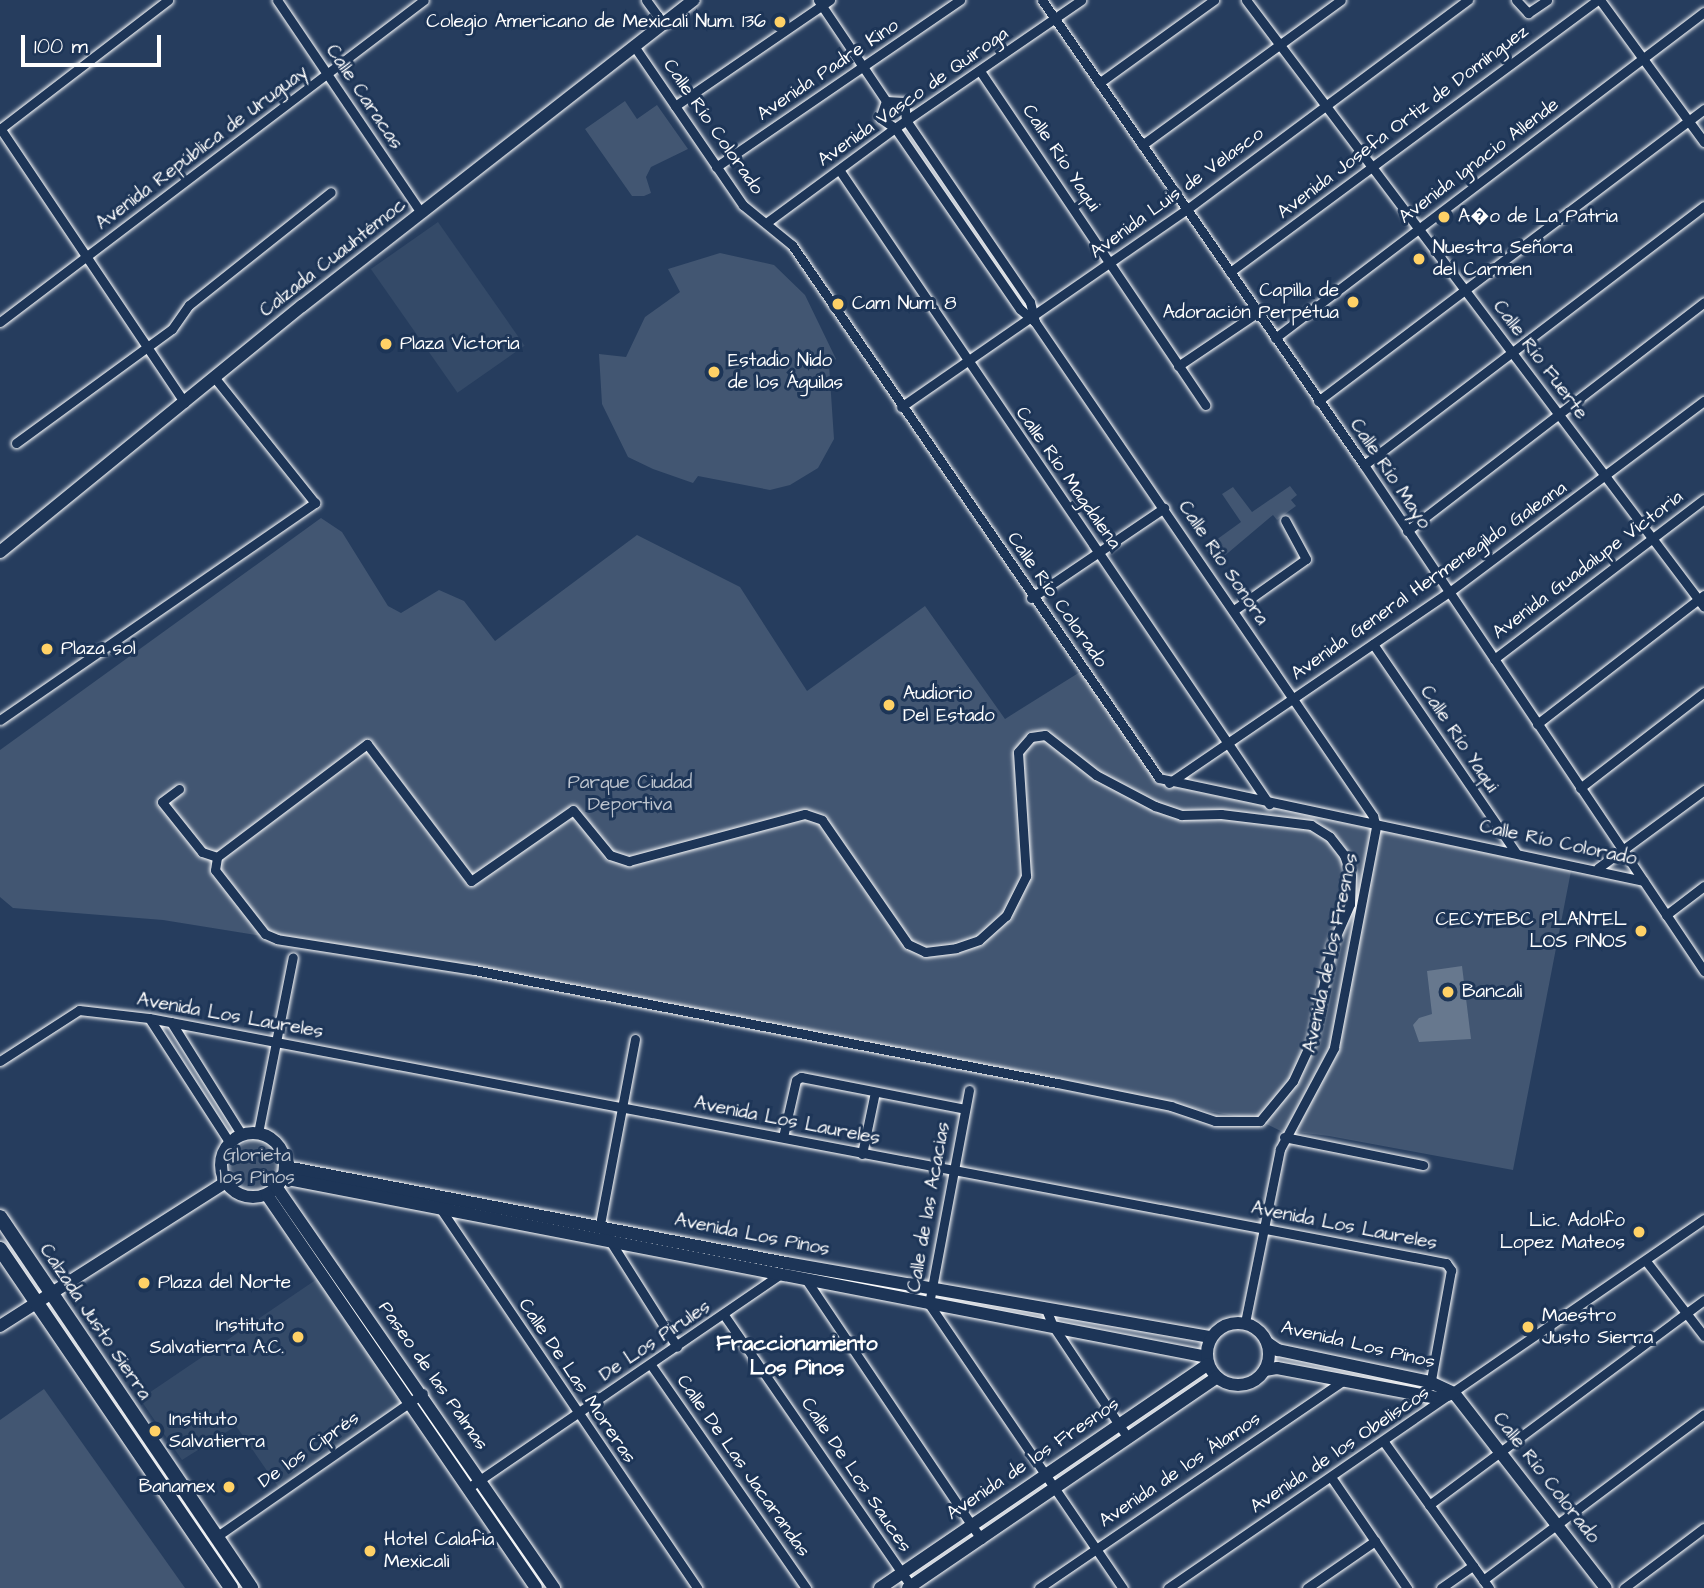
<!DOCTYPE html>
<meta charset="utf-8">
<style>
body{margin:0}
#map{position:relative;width:1704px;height:1588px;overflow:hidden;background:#263d5e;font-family:"Architects Daughter",sans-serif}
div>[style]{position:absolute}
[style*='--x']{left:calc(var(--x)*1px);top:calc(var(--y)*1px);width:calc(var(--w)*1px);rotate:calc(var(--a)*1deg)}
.built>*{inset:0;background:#344a68;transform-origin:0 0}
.green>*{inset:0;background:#425672}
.round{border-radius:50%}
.water>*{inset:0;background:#67788e}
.roads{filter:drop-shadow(0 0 2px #fff) drop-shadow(0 0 2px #fff)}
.street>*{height:9px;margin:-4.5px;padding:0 4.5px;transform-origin:4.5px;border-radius:4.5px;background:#1d3557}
.secondary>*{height:12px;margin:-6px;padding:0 6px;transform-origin:6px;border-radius:6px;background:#1d3557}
.secondary>.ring{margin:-6px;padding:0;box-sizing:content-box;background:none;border:12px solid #1d3557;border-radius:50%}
.primary>*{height:14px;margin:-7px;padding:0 7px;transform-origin:7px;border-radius:7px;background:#1d3557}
.dots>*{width:19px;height:19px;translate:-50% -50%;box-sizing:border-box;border:4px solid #1d3557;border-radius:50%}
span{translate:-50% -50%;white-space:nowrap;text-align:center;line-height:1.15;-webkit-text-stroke:6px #1d3557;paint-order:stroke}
.poi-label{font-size:19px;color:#fff}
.right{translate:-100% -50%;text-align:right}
.left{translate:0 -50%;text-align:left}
.street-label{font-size:19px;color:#fff}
.park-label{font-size:19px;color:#bdc4ce}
.neighbourhood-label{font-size:21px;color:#fff;font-weight:700}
.scale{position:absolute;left:21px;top:35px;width:140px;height:32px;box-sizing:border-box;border:4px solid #fff;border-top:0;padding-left:9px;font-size:21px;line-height:24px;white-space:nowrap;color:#fff;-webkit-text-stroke:5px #1d3557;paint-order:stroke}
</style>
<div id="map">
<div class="built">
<i style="left:438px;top:222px;width:151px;height:82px;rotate:55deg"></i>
<i style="clip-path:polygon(323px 1275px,408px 1402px,279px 1488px,236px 1426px,182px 1460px,140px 1399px)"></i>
</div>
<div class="green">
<i style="clip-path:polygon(625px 101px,637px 119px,657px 105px,688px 149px,651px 167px,646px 177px,651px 193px,644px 196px,632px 196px,585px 129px)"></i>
<i style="clip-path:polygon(720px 253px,774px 265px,805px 295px,836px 359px,829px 364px,834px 439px,818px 468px,790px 485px,770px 490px,698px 476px,693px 483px,653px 469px,628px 457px,602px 404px,599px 354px,626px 357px,645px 317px,680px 292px,668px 269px)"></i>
<i style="clip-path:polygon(1290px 486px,1297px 495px,1291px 500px,1296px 506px,1277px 520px,1273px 515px,1216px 563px,1205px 548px,1241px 522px,1222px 494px,1233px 487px,1252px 512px)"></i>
<i style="clip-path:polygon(321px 518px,342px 532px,388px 606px,401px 613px,439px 590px,464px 601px,495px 641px,637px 535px,740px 587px,807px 691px,925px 606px,1005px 719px,1080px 672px,1164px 785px,1571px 871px,1513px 1170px,1329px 1136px,1296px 1132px,1293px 1137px,1260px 1121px,474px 970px,163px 920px,13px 908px,0 897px,0 750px)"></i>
<i class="round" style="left:230px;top:1140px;width:54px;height:54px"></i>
<i style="clip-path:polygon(44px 1389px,185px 1588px,0 1588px,0 1420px)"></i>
</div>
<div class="water">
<i style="clip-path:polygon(1462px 966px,1471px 1039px,1419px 1042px,1413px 1025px,1419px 1018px,1432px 1014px,1427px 971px)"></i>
</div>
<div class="roads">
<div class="street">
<i style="--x:277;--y:0;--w:257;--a:55.9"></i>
<i style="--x:646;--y:0;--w:29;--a:54"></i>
<i style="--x:818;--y:0;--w:122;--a:56"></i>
<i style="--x:1042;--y:0;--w:566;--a:55.3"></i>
<i style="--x:1364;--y:465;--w:610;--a:56.1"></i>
<i style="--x:1246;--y:0;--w:760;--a:52.96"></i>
<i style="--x:1516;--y:0;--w:18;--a:47"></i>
<i style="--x:1528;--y:13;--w:23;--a:-34"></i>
<i style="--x:1600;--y:0;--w:176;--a:53.8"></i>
<i style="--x:634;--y:46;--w:193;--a:55.6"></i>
<i style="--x:743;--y:205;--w:63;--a:39.2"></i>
<i style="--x:792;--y:245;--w:647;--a:55.45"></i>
<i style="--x:1159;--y:778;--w:495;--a:12"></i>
<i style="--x:980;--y:71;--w:403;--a:56"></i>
<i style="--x:1099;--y:83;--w:142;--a:-35.8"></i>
<i style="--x:675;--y:106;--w:188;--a:-34.4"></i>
<i style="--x:0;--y:128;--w:331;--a:56.1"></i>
<i style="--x:0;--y:129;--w:212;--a:-37.5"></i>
<i style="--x:1142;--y:145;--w:246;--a:-36.1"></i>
<i style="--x:716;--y:167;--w:296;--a:-34.4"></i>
<i style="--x:840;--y:171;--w:765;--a:55.87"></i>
<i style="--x:766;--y:223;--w:160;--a:-36.4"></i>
<i style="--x:895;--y:128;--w:226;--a:-34.5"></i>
<i style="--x:1230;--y:272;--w:457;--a:-36.5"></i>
<i style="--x:0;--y:322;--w:532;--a:-37.21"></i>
<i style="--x:1035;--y:322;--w:21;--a:-104"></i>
<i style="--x:1030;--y:302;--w:220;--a:-124.3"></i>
<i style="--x:906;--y:120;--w:18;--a:-96"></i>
<i style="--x:904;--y:102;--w:18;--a:-177"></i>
<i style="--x:886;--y:101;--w:18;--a:109"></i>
<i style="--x:880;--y:118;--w:18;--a:34"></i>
<i style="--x:895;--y:128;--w:220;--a:55.4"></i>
<i style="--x:1020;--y:309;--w:20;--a:41"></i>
<i style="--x:1035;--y:322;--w:599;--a:55.62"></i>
<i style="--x:1373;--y:816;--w:11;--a:75"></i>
<i style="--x:1376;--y:827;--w:225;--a:100.8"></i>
<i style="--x:1334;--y:1048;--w:115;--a:118.1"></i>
<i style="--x:1280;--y:1149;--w:177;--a:101.4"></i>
<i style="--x:1275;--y:338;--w:539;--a:-37.23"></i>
<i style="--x:1178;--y:366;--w:97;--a:-34"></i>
<i style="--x:1318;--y:401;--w:484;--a:-37.1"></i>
<i style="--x:901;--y:407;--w:346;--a:-34.7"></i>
<i style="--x:1186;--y:210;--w:352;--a:-36.7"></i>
<i style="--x:16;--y:443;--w:193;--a:-36.2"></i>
<i style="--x:172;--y:329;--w:29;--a:-55"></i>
<i style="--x:189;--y:305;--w:181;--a:-38.5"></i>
<i style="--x:1364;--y:465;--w:427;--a:-37.3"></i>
<i style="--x:1407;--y:531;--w:375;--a:-37.6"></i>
<i style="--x:1031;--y:598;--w:161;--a:-34.1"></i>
<i style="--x:1234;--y:610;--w:88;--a:-35.3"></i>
<i style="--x:1306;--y:559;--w:44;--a:-118.3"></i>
<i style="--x:1373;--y:644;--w:253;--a:55.6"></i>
<i style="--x:1494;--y:659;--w:264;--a:-37.3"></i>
<i style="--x:0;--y:720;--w:383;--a:-34.6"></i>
<i style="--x:315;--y:503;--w:161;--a:-128.7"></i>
<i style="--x:1537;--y:724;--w:211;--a:-37.7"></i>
<i style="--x:1045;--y:735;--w:65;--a:38.1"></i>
<i style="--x:1096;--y:775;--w:67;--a:27.7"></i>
<i style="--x:1155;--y:806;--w:28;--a:19"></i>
<i style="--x:1181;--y:815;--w:40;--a:-1.4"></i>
<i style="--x:1221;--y:814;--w:91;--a:7"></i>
<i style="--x:1311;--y:825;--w:22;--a:32"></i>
<i style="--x:1330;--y:837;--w:23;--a:52"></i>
<i style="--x:1344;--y:855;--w:21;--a:71"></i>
<i style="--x:1351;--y:875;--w:29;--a:92"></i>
<i style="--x:1350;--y:904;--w:45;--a:113.7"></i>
<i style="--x:1332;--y:945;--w:97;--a:101.9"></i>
<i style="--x:1312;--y:1040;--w:45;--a:114.9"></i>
<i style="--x:1293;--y:1081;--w:52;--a:129.5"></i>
<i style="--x:1260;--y:1121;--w:45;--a:180"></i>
<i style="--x:1215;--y:1121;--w:46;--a:-161.2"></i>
<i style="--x:1171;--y:1106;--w:116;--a:-168.6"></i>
<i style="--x:1057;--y:1083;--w:594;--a:-169.03"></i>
<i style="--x:474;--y:970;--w:199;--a:-171.1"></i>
<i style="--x:277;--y:939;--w:13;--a:-157"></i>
<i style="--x:265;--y:934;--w:81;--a:-128"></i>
<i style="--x:215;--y:870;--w:13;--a:-81"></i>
<i style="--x:217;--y:857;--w:188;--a:-37"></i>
<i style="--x:367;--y:744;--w:172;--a:52.8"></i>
<i style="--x:471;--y:881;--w:124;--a:-34.8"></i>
<i style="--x:573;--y:810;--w:58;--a:50.6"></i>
<i style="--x:610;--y:855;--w:20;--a:18"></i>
<i style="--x:629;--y:861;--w:182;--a:-15"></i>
<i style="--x:805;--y:814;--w:18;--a:19"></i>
<i style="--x:822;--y:820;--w:151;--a:55.3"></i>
<i style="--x:908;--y:944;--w:19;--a:25"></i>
<i style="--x:925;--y:952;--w:31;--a:-7"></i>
<i style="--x:956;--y:948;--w:24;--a:-19"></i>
<i style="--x:979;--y:940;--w:36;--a:-42"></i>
<i style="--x:1006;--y:916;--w:45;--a:-63.4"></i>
<i style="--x:1026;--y:876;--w:124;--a:-93.7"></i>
<i style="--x:1018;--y:752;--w:20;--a:-49"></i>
<i style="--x:1031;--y:737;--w:14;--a:-8"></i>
<i style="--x:1169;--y:783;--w:338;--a:-34.3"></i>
<i style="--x:1448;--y:593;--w:320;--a:-36.9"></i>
<i style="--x:1580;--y:788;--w:157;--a:-37.7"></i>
<i style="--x:179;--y:789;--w:21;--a:143"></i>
<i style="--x:162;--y:802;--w:64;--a:51.3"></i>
<i style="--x:202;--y:852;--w:16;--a:18"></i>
<i style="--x:1598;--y:868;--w:132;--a:-36.3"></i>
<i style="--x:1666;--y:915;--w:48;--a:-37.3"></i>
<i style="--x:149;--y:1018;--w:149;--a:57.1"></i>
<i style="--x:171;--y:1022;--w:133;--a:57.9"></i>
<i style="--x:635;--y:1039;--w:189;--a:100.7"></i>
<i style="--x:600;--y:1225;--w:144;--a:57.7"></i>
<i style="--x:0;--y:1061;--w:94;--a:-32.8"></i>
<i style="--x:79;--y:1010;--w:70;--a:6.5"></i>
<i style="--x:149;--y:1018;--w:1320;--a:10.7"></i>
<i style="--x:1446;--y:1263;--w:9;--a:54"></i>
<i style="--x:1451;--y:1270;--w:118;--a:100.3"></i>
<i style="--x:969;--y:1090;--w:218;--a:100.6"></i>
<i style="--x:929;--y:1304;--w:344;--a:55.7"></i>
<i style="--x:258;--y:1133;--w:179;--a:-78.8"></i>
<i style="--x:783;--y:1137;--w:58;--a:-77.2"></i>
<i style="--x:796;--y:1080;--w:6;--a:-31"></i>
<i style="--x:801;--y:1077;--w:167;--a:11"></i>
<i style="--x:1284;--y:1137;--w:142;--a:11.4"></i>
<i style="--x:862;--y:1154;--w:63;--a:-78.2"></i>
<i style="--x:440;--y:1208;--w:459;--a:55.9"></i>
<i style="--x:1646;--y:1261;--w:95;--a:52.3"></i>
<i style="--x:805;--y:1278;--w:315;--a:56"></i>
<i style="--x:1046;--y:1309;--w:18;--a:68"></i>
<i style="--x:1053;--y:1326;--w:135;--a:56.2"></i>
<i style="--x:724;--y:1315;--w:329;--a:55.4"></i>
<i style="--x:651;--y:1365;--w:272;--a:55.2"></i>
<i style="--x:1384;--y:1442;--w:180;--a:54.3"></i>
<i style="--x:1331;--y:1477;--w:135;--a:55.6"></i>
<i style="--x:468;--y:1488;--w:378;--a:-34.4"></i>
<i style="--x:1429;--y:1505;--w:343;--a:-36.7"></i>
<i style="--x:216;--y:1537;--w:252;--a:-34.8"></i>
<i style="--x:1483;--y:1580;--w:276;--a:-36.9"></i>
<i style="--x:1039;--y:1588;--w:367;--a:-34.3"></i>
<i style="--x:1168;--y:1588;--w:651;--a:-34.54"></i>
<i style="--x:1307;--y:1588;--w:83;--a:-34.7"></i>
<i style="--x:1441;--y:1588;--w:39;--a:-35"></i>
<i style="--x:1624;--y:1588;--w:100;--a:-36.9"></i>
</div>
<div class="secondary">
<i style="--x:0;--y:552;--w:390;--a:-39.2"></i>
<i style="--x:302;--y:306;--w:497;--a:-38"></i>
<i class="ring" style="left:221px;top:1133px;width:52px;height:52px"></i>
<i style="--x:286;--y:1167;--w:509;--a:10.87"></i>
<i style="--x:786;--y:1263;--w:431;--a:9.9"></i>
<i style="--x:283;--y:1178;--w:941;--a:10.96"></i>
<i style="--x:277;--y:1188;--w:487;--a:55.3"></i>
<i style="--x:267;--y:1195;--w:476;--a:55.6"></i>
<i class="ring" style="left:1207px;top:1323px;width:50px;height:50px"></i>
<i style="--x:0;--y:1326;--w:268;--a:-32.5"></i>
<i style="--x:1269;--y:1344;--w:11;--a:34"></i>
<i style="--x:1278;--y:1350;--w:155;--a:11.9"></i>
<i style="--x:1430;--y:1382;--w:26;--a:25"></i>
<i style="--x:1454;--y:1393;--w:247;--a:52.1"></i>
<i style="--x:1265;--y:1370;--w:12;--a:-9"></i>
<i style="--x:1277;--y:1368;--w:163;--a:10.6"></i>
<i style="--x:1437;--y:1398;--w:18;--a:-16"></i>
<i style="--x:880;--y:1588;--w:397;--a:-34.3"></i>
<i style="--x:908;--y:1588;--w:374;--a:-34.3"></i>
</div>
<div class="primary">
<i style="--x:0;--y:1217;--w:448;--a:55.9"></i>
<i style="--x:0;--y:1249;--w:410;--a:55.7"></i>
</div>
</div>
<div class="dots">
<i style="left:780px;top:22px;background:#ffd166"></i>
<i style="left:1444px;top:217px;background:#ffd166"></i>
<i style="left:1419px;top:259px;background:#ffd166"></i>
<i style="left:1353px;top:302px;background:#ffd166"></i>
<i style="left:838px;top:304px;background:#ffd166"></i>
<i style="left:386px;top:344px;background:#ffd166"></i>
<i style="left:714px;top:372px;background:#ffd166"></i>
<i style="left:47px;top:649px;background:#ffd166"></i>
<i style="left:889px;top:705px;background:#ffd166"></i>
<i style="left:1641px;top:931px;background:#ffd166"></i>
<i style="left:1448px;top:992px;background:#ffd166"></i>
<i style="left:1639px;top:1232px;background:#ffd166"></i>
<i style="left:144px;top:1283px;background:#ffd166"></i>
<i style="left:1528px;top:1327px;background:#ffd166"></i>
<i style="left:298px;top:1337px;background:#ffd166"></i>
<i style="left:155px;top:1431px;background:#ffd166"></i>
<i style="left:229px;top:1487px;background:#ffd166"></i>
<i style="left:370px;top:1551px;background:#ffd166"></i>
</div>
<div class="poi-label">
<span class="right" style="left:766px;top:22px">Colegio Americano de Mexicali Num. 136</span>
<span class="left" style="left:1458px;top:217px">A�o de La Patria</span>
<span class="left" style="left:1433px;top:259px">Nuestra Señora<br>del Carmen</span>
<span class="right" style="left:1339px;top:302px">Capilla de<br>Adoración Perpétua</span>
<span class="left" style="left:852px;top:304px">Cam Num. 8</span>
<span class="left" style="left:400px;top:344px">Plaza Victoria</span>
<span class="left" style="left:728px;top:372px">Estadio Nido<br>de los Águilas</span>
<span class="left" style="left:61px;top:649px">Plaza sol</span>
<span class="left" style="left:903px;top:705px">Audiorio<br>Del Estado</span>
<span class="right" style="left:1627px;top:931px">CECYTEBC PLANTEL<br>LOS PINOS</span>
<span class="left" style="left:1462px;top:992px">Bancali</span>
<span class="right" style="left:1625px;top:1232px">Lic. Adolfo<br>Lopez Mateos</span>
<span class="left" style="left:158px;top:1283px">Plaza del Norte</span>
<span class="left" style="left:1542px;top:1327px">Maestro<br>Justo Sierra</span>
<span class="right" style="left:284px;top:1337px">Instituto<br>Salvatierra A.C.</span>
<span class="left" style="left:169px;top:1431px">Instituto<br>Salvatierra</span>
<span class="right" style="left:215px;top:1487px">Banamex</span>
<span class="left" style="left:384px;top:1551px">Hotel Calafia<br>Mexicali</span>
</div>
<div class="street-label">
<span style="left:828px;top:70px;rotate:-34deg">Avenida Padre Kino</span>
<span style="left:364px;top:97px;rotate:56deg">Calle Caracas</span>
<span style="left:913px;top:97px;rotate:-35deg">Avenida Vasco de Quiroga</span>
<span style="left:1403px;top:122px;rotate:-37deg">Avenida Josefa Ortiz de Domínguez</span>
<span style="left:713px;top:127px;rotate:55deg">Calle Río Colorado</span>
<span style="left:202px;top:148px;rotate:-37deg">Avenida República de Uruguay</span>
<span style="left:1061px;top:158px;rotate:56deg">Calle Río Yaqui</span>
<span style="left:1479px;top:161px;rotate:-37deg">Avenida Ignacio Allende</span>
<span style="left:1177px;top:193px;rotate:-36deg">Avenida Luis de Velasco</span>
<span style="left:333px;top:258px;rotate:-38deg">Calzada Cuauhtémoc</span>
<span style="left:1540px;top:360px;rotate:53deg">Calle Río Fuerte</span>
<span style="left:1390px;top:474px;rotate:56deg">Calle Río Mayo</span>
<span style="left:1068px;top:478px;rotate:55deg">Calle Río Magdalena</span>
<span style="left:1223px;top:563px;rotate:56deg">Calle Río Sonora</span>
<span style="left:1588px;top:565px;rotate:-37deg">Avenida Guadalupe Victoria</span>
<span style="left:1429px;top:581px;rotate:-35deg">Avenida General Hermenegildo Galeana</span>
<span style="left:1057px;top:600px;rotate:55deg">Calle Río Colorado</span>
<span style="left:1459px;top:739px;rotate:56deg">Calle Río Yaqui</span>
<span style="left:1558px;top:843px;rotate:12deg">Calle Río Colorado</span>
<span style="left:1331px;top:953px;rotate:-78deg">Avenida de los Fresnos</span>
<span style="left:230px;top:1016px;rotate:10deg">Avenida Los Laureles</span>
<span style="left:787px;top:1121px;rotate:11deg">Avenida Los Laureles</span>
<span style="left:929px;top:1207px;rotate:-80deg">Calle de las Acacias</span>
<span style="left:1344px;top:1226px;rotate:11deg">Avenida Los Laureles</span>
<span style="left:752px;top:1235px;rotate:11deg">Avenida Los Pinos</span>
<span style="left:95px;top:1322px;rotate:56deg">Calzada Justo Sierra</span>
<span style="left:655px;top:1341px;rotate:-34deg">De Los Pirules</span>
<span style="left:1358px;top:1345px;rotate:13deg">Avenida Los Pinos</span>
<span style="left:433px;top:1376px;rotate:55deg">Paseo de las Palmas</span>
<span style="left:577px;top:1381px;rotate:56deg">Calle De Las Moreras</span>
<span style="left:309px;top:1450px;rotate:-35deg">De los Ciprés</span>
<span style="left:1340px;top:1450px;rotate:-34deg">Avenida de los Obeliscos</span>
<span style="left:1033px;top:1459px;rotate:-34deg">Avenida de los Fresnos</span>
<span style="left:743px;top:1466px;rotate:55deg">Calle De Las Jacarandas</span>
<span style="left:1180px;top:1470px;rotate:-34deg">Avenida de los Álamos</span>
<span style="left:856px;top:1475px;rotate:56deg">Calle De Los Sauces</span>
<span style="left:1546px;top:1478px;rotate:52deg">Calle Río Colorado</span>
</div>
<div class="park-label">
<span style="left:630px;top:794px">Parque Ciudad<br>Deportiva</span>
<span style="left:257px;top:1167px">Glorieta<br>los Pinos</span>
</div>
<div class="neighbourhood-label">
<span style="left:797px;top:1356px">Fraccionamiento<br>Los Pinos</span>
</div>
<div class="scale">100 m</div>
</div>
